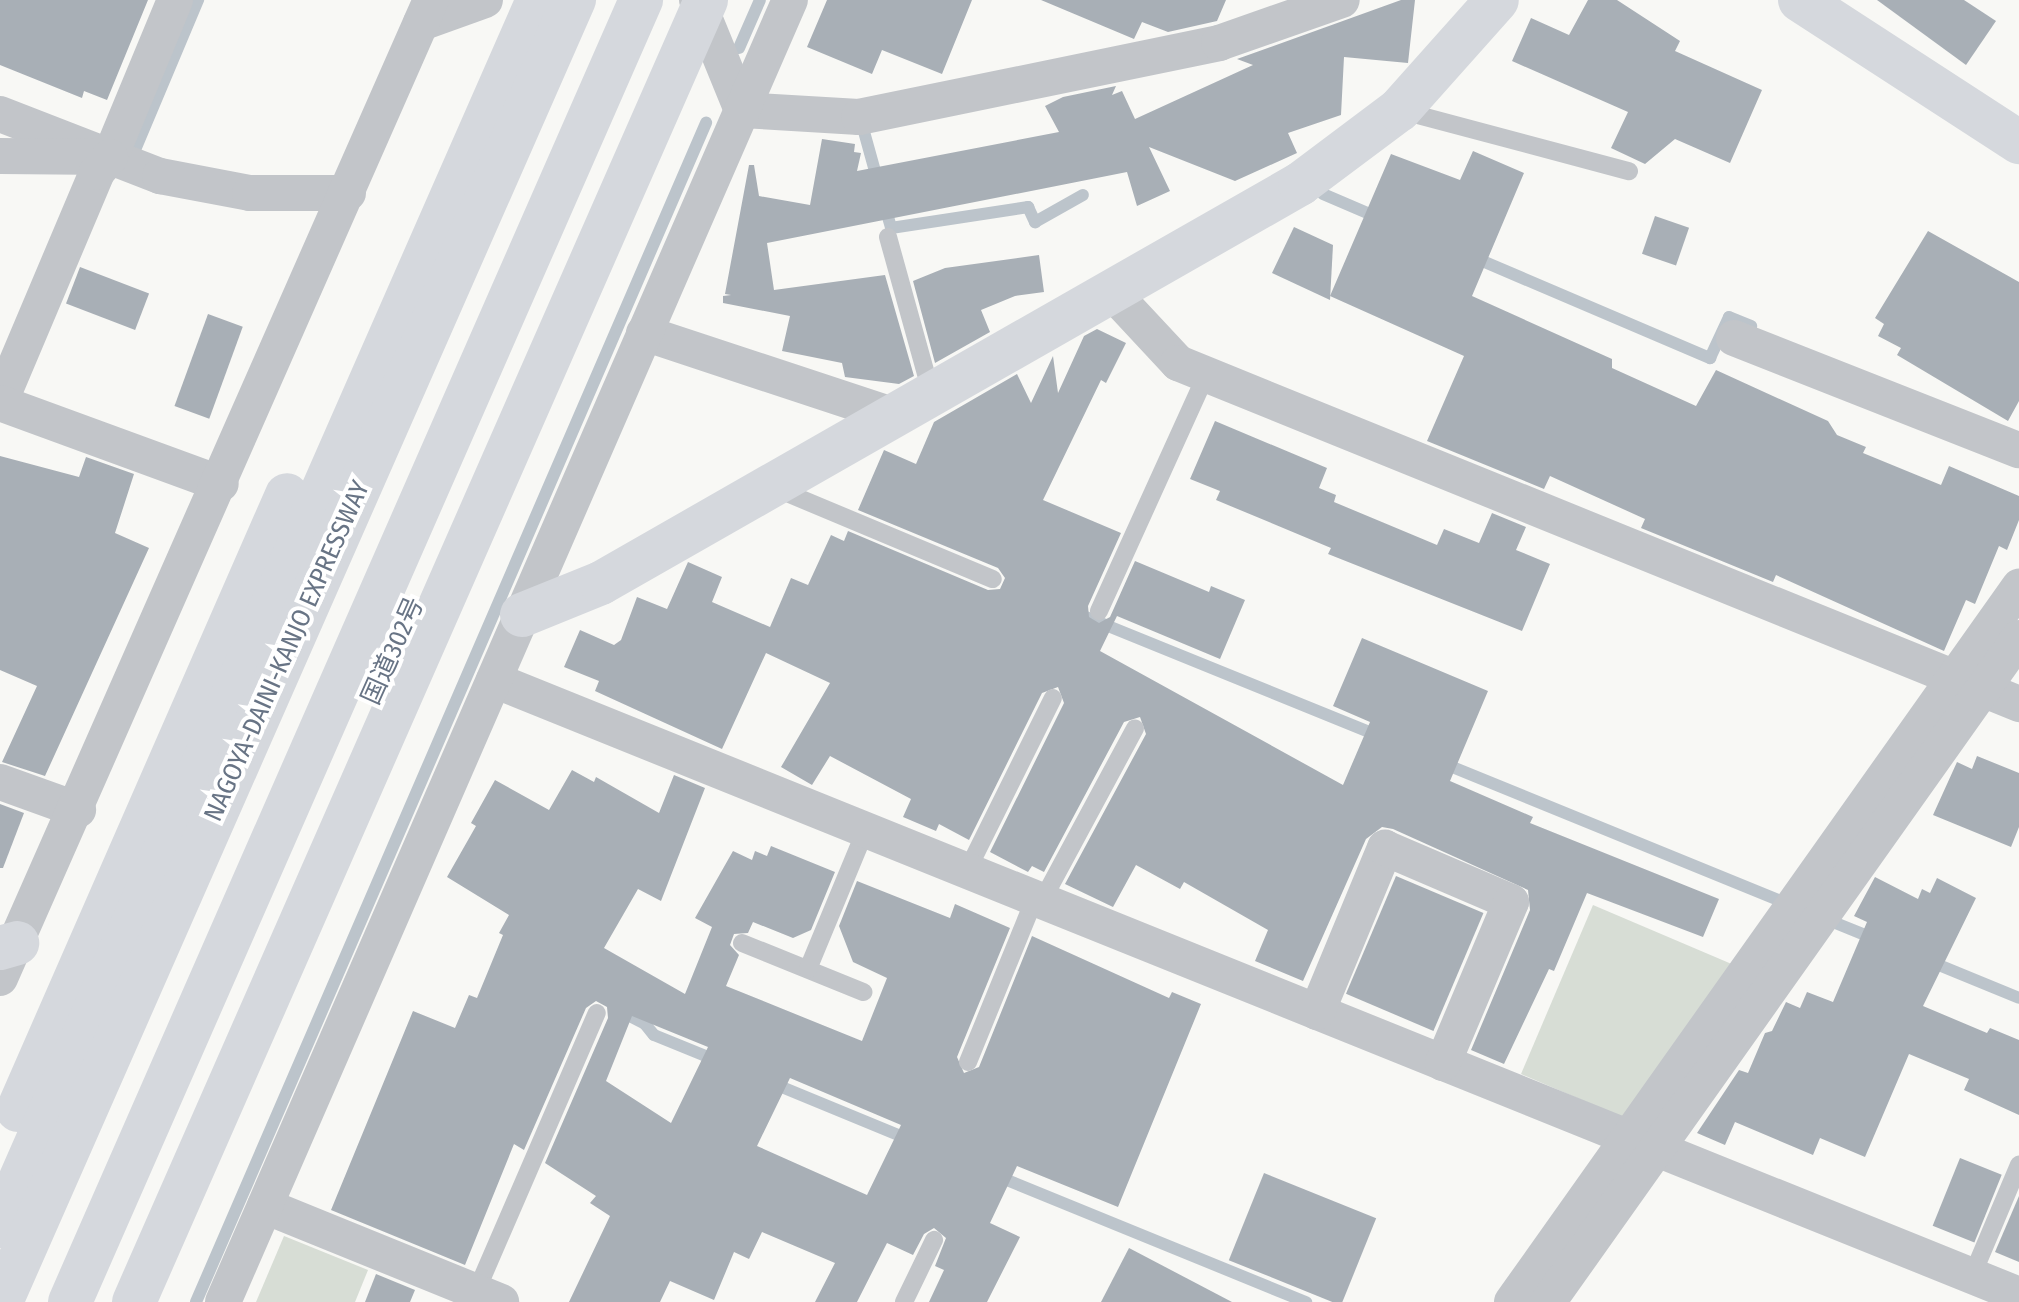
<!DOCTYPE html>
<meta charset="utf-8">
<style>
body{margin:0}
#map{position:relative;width:2019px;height:1302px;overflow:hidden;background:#f8f8f5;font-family:"Fira Sans Condensed","Noto Sans JP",sans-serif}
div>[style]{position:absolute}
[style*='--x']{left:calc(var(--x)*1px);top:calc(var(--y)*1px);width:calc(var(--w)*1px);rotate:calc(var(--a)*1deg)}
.green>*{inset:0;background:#d7ddd5}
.stream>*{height:12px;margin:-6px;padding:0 6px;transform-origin:6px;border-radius:6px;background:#bcc4cb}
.building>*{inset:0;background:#a8afb6;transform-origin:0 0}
.lane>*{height:18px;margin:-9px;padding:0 9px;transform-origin:9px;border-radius:9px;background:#c2c5c9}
.street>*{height:36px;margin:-18px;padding:0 18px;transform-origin:18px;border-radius:18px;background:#c2c5c9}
.secondary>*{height:44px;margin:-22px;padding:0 22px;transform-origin:22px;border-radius:22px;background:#d5d8dd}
.highway>*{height:44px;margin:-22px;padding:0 22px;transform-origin:22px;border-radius:22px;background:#d5d8dd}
span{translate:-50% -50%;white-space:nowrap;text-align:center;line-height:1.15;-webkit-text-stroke:8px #fff;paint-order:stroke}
.street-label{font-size:26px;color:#687485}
</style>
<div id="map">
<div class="green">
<i style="clip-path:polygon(1593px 905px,1734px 965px,1624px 1118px,1521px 1074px)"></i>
<i style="clip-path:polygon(284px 1236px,368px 1270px,355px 1302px,256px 1302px)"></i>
</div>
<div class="stream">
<i style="--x:739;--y:48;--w:52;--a:-66.4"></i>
<i style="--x:863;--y:128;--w:56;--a:74.5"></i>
<i style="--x:135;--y:150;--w:163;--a:-67.2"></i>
<i style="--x:1323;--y:194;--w:61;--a:23.2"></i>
<i style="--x:884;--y:203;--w:26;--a:74"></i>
<i style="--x:891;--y:228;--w:139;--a:-8.7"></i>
<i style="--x:1028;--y:207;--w:17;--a:65"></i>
<i style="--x:1035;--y:222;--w:55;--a:-29.4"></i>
<i style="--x:1473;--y:257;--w:258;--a:23.1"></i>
<i style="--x:1710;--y:358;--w:45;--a:-65.1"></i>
<i style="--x:1729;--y:317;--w:24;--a:22"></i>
<i style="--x:1081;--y:615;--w:322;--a:22.1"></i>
<i style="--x:1440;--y:762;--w:368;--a:22.2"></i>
<i style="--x:1833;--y:922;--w:45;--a:22"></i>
<i style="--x:1929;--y:961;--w:97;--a:22.3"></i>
<i style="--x:618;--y:1010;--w:30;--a:27"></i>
<i style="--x:645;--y:1024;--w:14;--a:51"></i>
<i style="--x:654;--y:1035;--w:69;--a:22.1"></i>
<i style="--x:772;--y:1083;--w:149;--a:22.4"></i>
<i style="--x:997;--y:1176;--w:334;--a:22.2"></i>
<i style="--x:196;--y:1302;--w:1285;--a:-66.61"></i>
</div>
<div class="building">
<i style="clip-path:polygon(0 0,148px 0,107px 100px,84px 91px,82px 98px,0 65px)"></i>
<i style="clip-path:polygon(827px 0,972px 0,942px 74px,882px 50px,872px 74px,807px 47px)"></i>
<i style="clip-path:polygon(1041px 0,1226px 0,1217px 21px,1168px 32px,1142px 22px,1134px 39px)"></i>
<i style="clip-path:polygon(1401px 0,1415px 0,1408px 63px,1344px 57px,1341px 115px,1288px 133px,1297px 153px,1235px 181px,1149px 147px,1170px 191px,1137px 206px,1127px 172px,767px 243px,774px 290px,885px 275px,914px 376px,899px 384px,845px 377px,842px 363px,782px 351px,790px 316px,723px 303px,723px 296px,731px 295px,725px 294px,749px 165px,754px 165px,759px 196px,810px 205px,822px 139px,855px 144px,854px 152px,861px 153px,857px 171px,1059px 132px,1045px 106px,1063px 97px,1116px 86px,1112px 95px,1122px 91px,1135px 119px,1253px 65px,1237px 59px)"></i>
<i style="clip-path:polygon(1588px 0,1617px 0,1680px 41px,1675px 51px,1762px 90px,1730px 163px,1675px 139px,1645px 164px,1611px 148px,1628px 112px,1512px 61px,1531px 18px,1569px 35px)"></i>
<i style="clip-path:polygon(1877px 0,1964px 0,1996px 21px,1966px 65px)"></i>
<i style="clip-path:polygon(1473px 151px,1524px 173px,1472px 296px,1612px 359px,1612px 368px,1696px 406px,1716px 370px,1828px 421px,1837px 435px,1866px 447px,1863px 453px,1941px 485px,1949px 466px,2019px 496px,2019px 520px,2007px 550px,1999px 546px,1975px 604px,1966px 600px,1944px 651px,1776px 575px,1773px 582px,1641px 528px,1645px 519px,1550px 476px,1544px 489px,1427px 441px,1464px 356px,1330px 296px,1391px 154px,1460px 180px)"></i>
<i style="left:1655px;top:216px;width:36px;height:40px;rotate:19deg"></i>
<i style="clip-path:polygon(1294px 227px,1333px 245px,1330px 300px,1272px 273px)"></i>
<i style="clip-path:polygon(1928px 231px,2019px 282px,2019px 401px,2008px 421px,1897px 355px,1901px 348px,1878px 336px,1884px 324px,1875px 318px)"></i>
<i style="clip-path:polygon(1039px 255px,1044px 292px,1015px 296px,981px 310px,990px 332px,935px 363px,913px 281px,945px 268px)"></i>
<i style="left:80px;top:267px;width:74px;height:39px;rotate:21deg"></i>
<i style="left:208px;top:314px;width:37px;height:98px;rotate:20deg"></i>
<i style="clip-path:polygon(1097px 329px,1126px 343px,1106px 383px,1101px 380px,1043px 500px,1121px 533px,1088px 606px,1089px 617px,1099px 623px,1110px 617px,1135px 561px,1209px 592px,1211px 586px,1245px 600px,1220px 659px,1117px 616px,1100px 651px,1343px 785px,1370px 722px,1333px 706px,1362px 638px,1488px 691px,1450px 781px,1533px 817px,1530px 823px,1719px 899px,1703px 937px,1587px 893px,1554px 971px,1549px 969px,1504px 1064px,1471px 1050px,1530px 910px,1528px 890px,1393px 829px,1382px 827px,1366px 839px,1303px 981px,1255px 961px,1268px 930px,1184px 882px,1180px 889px,1136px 865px,1113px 907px,1065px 884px,1146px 734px,1140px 717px,1124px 722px,1044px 872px,1032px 866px,1028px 872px,990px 852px,1064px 703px,1058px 687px,1042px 693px,969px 840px,939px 824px,936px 831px,903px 817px,911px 799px,830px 756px,812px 785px,781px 767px,830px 683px,766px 653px,722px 749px,595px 691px,599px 681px,564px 667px,580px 630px,614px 645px,621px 640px,637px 597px,667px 609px,688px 562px,722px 577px,712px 602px,770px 627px,791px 578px,808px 585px,831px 535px,844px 541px,848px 531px,988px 590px,1000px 589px,1005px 578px,998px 568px,858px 510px,884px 450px,916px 464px,934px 422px,1017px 374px,1031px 403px,1053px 356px,1058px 393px,1084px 336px)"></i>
<i style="clip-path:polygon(1215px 421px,1327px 468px,1319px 488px,1336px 495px,1334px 502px,1437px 545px,1444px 529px,1479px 543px,1492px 513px,1526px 527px,1516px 550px,1550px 564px,1522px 631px,1328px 554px,1331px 548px,1216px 500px,1220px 491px,1190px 479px)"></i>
<i style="clip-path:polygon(0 456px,79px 477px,86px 457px,134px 474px,115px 533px,149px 548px,45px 776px,2px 762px,37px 686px,0 670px)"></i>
<i style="clip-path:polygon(1977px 756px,2019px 773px,2019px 827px,2011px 847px,1933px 815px,1957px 762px,1972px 769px)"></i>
<i style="clip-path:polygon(evenodd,572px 770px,594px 782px,596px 777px,659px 813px,674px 775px,705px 788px,661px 901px,638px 889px,604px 948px,685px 994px,712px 927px,695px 918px,733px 851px,752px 860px,755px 851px,767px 856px,771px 846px,835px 872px,811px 930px,793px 938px,753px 922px,748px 933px,734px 934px,730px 945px,739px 955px,726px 986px,862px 1041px,887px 978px,853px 962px,839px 926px,857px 881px,950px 918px,955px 904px,1010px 928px,957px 1057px,964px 1073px,979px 1067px,1032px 936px,1169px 998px,1172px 992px,1201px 1004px,1118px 1207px,1017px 1166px,990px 1223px,1020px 1237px,987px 1302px,929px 1302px,944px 1270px,935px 1266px,946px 1238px,934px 1228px,924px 1234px,913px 1255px,887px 1243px,857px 1302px,815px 1302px,835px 1263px,762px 1232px,749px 1259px,734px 1252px,714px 1300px,670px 1281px,660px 1302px,569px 1302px,610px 1216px,590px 1203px,596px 1196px,545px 1163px,608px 1018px,607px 1007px,596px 1001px,586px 1008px,524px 1150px,514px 1144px,465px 1265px,331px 1210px,413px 1011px,455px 1028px,469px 995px,477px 998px,503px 935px,499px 933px,509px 915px,447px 877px,476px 826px,471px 823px,495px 780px,549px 810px,572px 770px,632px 1016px,708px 1047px,671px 1123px,606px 1081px,632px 1016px,572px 770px,790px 1078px,901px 1125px,867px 1195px,757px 1146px,790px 1078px)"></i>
<i style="clip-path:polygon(0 804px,24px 813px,3px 868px,0 868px)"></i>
<i style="left:1396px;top:876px;width:95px;height:128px;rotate:23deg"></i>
<i style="clip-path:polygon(1875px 877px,1918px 899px,1922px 889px,1930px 893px,1937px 878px,1976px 898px,1923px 1006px,1987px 1033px,1990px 1028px,2019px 1040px,2019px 1115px,1964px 1090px,1969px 1079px,1909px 1054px,1865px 1157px,1820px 1138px,1813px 1155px,1735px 1122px,1725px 1145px,1697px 1133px,1739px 1070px,1748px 1073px,1765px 1033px,1772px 1031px,1786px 1002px,1800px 1008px,1807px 992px,1833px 1002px,1867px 922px,1854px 916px)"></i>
<i style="left:1960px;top:1158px;width:45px;height:73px;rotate:22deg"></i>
<i style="left:1264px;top:1173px;width:121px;height:94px;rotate:22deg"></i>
<i style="clip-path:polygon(2019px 1196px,2019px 1262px,1995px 1252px)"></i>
<i style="clip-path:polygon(1129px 1248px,1232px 1302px,1101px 1302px)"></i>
<i style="clip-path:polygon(376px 1274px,415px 1290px,410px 1302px,365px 1302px)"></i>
</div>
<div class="lane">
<i style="--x:1399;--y:110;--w:238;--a:14.9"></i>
<i style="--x:888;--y:237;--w:161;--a:74.5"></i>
<i style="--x:775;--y:488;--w:236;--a:22.7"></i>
<i style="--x:1099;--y:611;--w:259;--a:-65.6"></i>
<i style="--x:967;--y:871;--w:193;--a:-63.6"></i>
<i style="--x:1042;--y:901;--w:196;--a:-61.7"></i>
<i style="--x:742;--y:943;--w:131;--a:22"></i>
<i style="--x:808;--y:969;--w:152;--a:-67.5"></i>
<i style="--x:968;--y:1062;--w:177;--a:-67.8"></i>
<i style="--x:1972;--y:1276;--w:121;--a:-67.1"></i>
<i style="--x:476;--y:1292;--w:304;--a:-66.6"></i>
<i style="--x:904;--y:1302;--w:69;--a:-64.2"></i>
</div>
<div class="street">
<i style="--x:697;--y:0;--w:119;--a:67.8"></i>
<i style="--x:742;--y:110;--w:117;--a:3.4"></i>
<i style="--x:859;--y:117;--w:368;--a:-11.6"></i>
<i style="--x:1219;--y:43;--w:130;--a:-19.3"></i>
<i style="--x:421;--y:23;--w:68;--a:-19.8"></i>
<i style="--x:0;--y:114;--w:172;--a:21.2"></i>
<i style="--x:160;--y:176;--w:92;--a:10.7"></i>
<i style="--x:250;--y:193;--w:98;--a:0"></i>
<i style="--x:0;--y:156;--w:110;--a:0.5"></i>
<i style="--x:110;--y:157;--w:170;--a:-67.5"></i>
<i style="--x:1110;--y:290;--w:100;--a:47"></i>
<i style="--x:1178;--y:363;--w:908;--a:22.07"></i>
<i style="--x:644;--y:333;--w:261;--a:18.3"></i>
<i style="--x:1734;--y:338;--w:306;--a:21.5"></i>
<i style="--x:0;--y:402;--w:250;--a:-67.1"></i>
<i style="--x:97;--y:172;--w:20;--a:-49"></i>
<i style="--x:0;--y:403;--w:235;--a:20.1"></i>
<i style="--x:494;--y:680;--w:1644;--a:21.96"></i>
<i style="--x:0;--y:782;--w:83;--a:19.7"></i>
<i style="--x:0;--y:978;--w:1069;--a:-66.22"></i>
<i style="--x:1317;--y:1012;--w:178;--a:-67.5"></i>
<i style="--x:1385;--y:848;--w:137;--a:23.2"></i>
<i style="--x:1511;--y:902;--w:175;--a:112.9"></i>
<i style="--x:265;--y:1206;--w:255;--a:22.1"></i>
<i style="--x:223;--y:1302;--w:1420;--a:-66.47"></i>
<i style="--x:1512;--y:1302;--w:877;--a:-54.66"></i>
<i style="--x:1548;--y:1302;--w:814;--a:-54.65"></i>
</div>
<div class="secondary">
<i style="--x:1800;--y:0;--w:261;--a:33"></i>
<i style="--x:522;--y:615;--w:85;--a:-22.1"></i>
<i style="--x:601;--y:583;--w:805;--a:-29.72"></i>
<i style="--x:1300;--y:184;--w:124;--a:-36.8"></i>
<i style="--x:1399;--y:110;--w:147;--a:-48.3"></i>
<i style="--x:0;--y:948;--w:18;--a:-16"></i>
</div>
<div class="highway">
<i style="--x:18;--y:1110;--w:671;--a:-66.38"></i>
<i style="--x:0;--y:1226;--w:1339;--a:-66.31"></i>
<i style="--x:1;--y:1302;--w:1423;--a:-66.25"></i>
<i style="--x:70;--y:1302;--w:1422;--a:-66.32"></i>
<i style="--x:134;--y:1302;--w:1422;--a:-66.28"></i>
</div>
<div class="street-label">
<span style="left:287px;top:651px;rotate:-66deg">NAGOYA-DAINI-KANJO EXPRESSWAY</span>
<span style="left:393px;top:651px;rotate:-66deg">国道302号</span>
</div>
</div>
